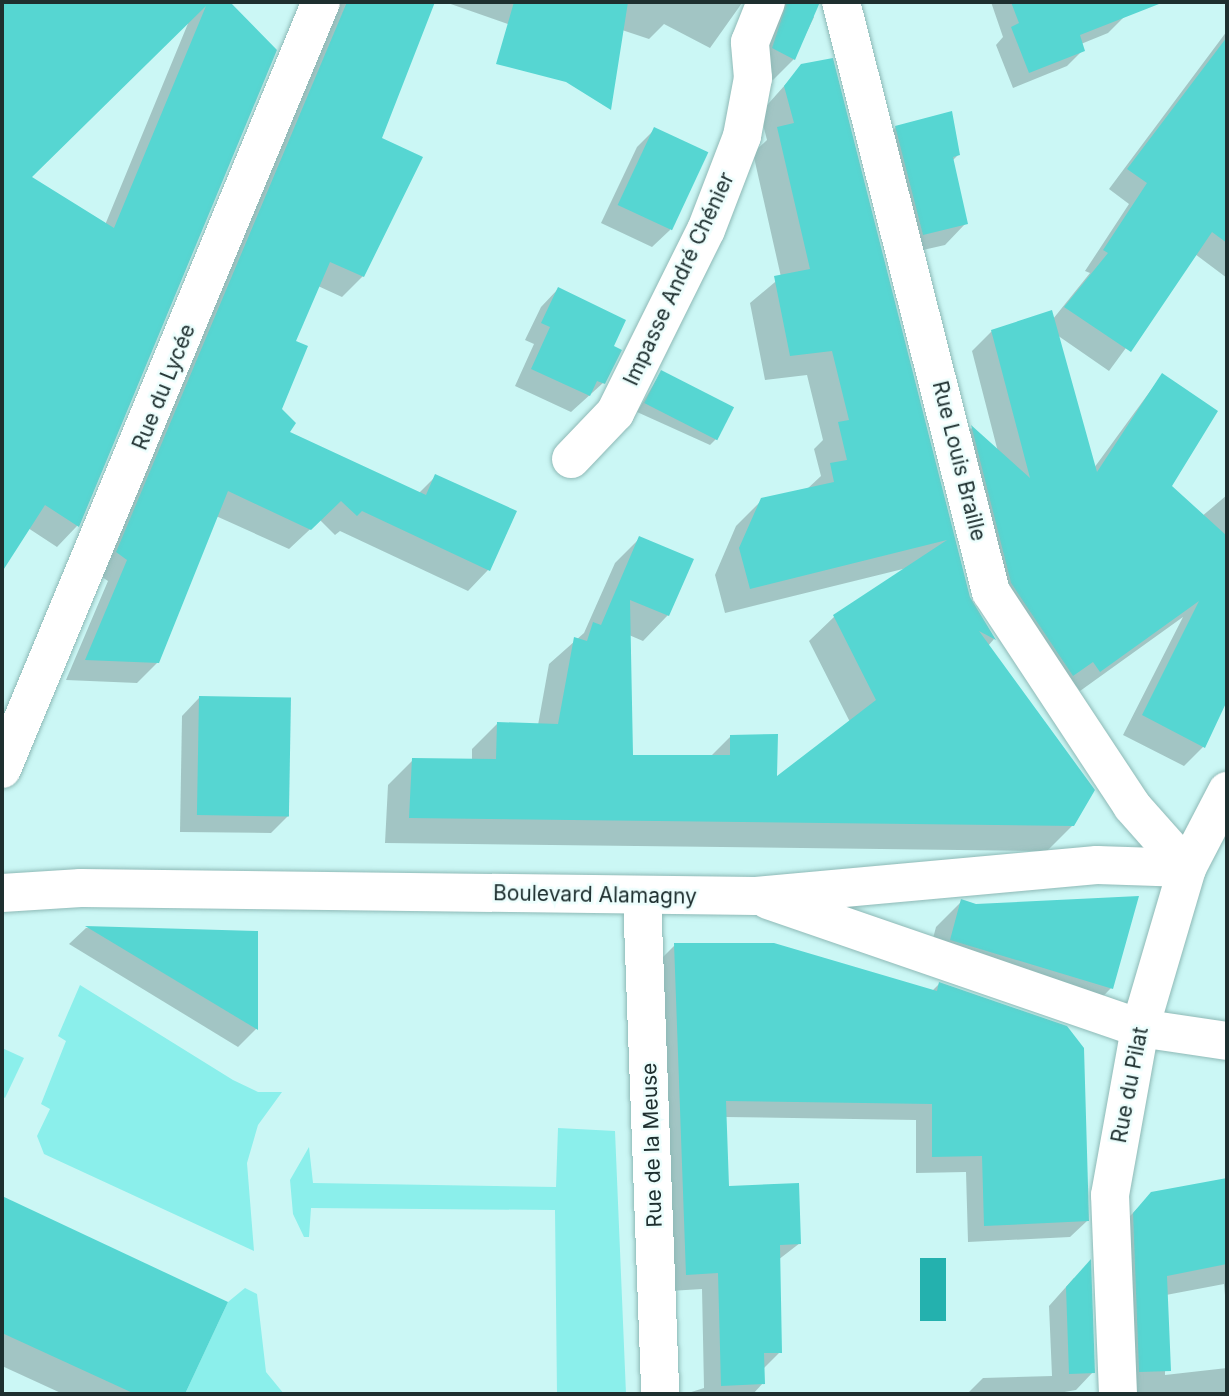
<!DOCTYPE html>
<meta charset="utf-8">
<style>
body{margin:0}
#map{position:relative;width:1229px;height:1396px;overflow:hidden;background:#cbf7f5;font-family:Inter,sans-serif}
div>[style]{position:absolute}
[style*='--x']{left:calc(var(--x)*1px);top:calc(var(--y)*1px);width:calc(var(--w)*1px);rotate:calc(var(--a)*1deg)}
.green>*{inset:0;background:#8befeb}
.water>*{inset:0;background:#24b1ae;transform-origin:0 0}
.shadow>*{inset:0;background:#0003}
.building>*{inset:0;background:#56d6d2;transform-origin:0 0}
.roads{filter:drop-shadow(0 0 2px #8eb9b6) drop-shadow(0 0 2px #8eb9b6)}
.minor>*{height:38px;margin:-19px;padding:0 19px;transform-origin:19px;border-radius:19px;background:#fff}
.major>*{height:38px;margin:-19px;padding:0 19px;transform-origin:19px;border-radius:19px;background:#fff}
span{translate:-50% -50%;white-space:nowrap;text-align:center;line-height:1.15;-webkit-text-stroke:5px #edfefd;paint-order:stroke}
.street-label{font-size:21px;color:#1e2f2f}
.frame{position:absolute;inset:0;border:4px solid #1e2f2f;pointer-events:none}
</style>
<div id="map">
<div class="green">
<i style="clip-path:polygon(80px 985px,233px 1080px,258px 1092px,282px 1092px,258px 1125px,247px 1163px,254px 1251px,44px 1154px,37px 1136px,50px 1109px,41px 1104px,66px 1041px,58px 1036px)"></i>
<i style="clip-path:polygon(2px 1048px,24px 1058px,5px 1098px,2px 1096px)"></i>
<i style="clip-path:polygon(558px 1128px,615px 1131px,626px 1394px,557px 1394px,555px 1210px,311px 1208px,309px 1237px,304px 1237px,293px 1214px,290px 1180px,309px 1147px,313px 1183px,556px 1187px)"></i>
<i style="clip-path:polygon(245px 1288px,257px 1294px,266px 1372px,284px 1394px,185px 1394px,228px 1302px)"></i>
</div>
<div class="water">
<i style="left:920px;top:1258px;width:26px;height:63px"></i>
</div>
<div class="shadow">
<i style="clip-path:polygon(evenodd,2px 2px,227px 2px,275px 50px,77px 526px,57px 547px,28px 528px,2px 568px,2px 2px,189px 21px,105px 225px,30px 178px,189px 21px)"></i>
<i style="clip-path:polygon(335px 2px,434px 2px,380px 139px,363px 276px,342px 297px,318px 286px,294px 342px,280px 409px,288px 433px,418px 494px,436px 476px,515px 512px,488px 570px,468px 591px,340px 531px,335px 535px,320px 520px,289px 549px,216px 516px,158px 662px,137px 683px,66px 680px,108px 581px,96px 573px)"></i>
<i style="clip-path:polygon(445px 2px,750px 2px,742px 3px,710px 48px,664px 24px,649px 39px,622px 30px,600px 56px)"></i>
<i style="clip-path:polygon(753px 2px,803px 2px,814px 17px,794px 59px,773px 80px,753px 69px)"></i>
<i style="clip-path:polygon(991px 2px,1118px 2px,1124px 17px,1108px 33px,1081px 44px,1083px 50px,1067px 66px,1013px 88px,996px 45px,1003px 37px)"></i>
<i style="clip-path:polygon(1227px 31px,1227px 278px,1195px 254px,1109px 371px,1057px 335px,1094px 468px,1162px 375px,1102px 601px,1227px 495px,1227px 698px,1203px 747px,1184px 766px,1123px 735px,1183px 617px,1080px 691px,1072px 681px,1052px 695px,952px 447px,971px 428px,998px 452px,972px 351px,992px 331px,1053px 319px,1090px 273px,1085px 271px,1129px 204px,1109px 189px)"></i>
<i style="clip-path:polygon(802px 66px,968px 598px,994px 639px,988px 646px,1073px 825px,1047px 851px,385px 843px,388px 785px,413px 760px,472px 761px,472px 749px,497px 724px,538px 725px,549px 664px,584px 633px,615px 563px,640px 538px,668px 615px,643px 641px,629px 635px,632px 757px,710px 757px,730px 737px,775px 779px,850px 722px,809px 641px,835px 616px,907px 568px,725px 613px,715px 575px,736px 526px,762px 500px,806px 490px,821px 476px,814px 449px,823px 440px,807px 375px,765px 380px,750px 303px,781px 277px,753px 153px,767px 140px,760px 113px)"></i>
<i style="clip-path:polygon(896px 127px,958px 155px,952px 161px,966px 223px,945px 245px,901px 255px,874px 149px)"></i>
<i style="clip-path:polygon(655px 129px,670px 230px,652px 247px,601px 223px,637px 147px)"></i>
<i style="clip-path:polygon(558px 289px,612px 347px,603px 383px,571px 412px,515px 386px,534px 344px,525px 340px,541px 307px)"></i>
<i style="clip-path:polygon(661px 372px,719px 436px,710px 445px,637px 412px)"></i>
<i style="clip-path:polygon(199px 698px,289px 815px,271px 833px,180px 832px,182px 716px)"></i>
<i style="clip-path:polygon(962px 901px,1111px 988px,1086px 1014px,926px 965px,936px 927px)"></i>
<i style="clip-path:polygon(86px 928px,256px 932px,256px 1029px,238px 1047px,69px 944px)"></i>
<i style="clip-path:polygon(675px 945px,932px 991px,939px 984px,1087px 1221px,1070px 1237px,968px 1242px,966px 1172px,916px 1173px,916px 1120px,725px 1117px,727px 1188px,800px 1243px,778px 1260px,780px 1352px,763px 1369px,763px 1383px,753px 1394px,685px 1394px,704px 1388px,702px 1289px,670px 1291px,658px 962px)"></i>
<i style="clip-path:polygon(1227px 1180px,1227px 1318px,1224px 1284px,1166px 1295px,1165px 1375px,1227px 1368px,1227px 1394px,1114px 1394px,1126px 1220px,1152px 1194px)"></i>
<i style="clip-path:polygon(2px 1198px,225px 1303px,183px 1394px,63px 1394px,2px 1366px)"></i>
<i style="clip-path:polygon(1074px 1278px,1093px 1372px,1076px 1390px,1053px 1394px,967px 1394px,983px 1378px,1052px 1376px,1049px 1306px)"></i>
</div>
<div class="building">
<i style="clip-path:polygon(evenodd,2px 2px,230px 2px,277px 50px,79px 527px,45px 505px,2px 572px,2px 2px,206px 6px,114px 228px,32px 177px,206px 6px)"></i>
<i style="clip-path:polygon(347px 2px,435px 2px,382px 138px,423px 157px,364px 277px,330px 262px,296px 341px,308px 346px,282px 409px,296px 423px,290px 432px,426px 495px,435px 474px,517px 511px,490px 571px,362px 511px,357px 516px,341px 501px,311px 530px,228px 491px,159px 663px,85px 660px,127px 560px,116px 552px)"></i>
<i style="clip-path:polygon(514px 2px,628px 2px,611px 110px,566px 82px,496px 64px)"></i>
<i style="clip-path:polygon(787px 2px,820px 2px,795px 60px,772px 48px)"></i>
<i style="clip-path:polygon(1011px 2px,1159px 2px,1159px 4px,1080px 35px,1085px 51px,1029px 73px,1011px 27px,1019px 23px)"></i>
<i style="clip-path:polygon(1227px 37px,1227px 243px,1212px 232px,1131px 352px,1064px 307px,1108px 253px,1103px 250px,1147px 183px,1127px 169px)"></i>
<i style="clip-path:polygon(833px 58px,970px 597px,996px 640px,979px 631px,1095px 790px,1074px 826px,409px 818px,412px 758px,496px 759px,497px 722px,558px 724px,574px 637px,587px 641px,593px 622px,601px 625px,639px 536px,694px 559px,669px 616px,630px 600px,633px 755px,730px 755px,730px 735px,778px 734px,777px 776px,876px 700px,833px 615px,947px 540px,750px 589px,739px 548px,761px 498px,834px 482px,830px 463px,847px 460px,838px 422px,849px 420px,832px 351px,790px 356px,774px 276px,810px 269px,777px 127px,794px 123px,784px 86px,801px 64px)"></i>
<i style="clip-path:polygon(952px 111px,960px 155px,953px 157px,968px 224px,923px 235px,895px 126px)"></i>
<i style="left:654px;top:127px;width:60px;height:86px;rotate:25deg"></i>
<i style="clip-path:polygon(558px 287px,626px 320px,614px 346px,622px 350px,605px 384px,597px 381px,590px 396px,531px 369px,550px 327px,541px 323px)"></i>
<i style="clip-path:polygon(1052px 310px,1097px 472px,1162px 373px,1218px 411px,1172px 486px,1227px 536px,1227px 701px,1205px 748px,1142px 715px,1199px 601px,1100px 672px,1093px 662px,1073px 676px,1011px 583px,971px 425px,1030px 478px,991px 330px)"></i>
<i style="left:661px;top:370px;width:82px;height:37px;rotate:27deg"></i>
<i style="left:199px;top:696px;width:92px;height:119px;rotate:1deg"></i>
<i style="clip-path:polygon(1139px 896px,1113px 989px,950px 940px,961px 899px,976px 904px)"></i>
<i style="clip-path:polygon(85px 926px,258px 931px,258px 1030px)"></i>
<i style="clip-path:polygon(674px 943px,774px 943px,937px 991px,939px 982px,1067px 1026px,1084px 1048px,1089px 1221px,984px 1226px,982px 1156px,932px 1157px,932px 1104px,726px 1101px,729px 1186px,799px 1183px,801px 1244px,780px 1245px,782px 1353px,764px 1353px,765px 1384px,721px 1386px,718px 1273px,686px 1275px)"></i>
<i style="clip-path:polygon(1227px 1178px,1227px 1264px,1167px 1276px,1171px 1371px,1139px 1372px,1133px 1213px,1151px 1192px)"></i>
<i style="clip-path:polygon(2px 1196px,228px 1302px,185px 1394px,135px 1394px,2px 1333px)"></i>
<i style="clip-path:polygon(1091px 1259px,1095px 1373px,1069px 1374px,1066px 1287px)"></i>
</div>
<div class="roads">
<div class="minor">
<i style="--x:841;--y:2;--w:609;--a:75.74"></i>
<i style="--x:991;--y:592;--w:256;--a:56.6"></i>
<i style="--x:1132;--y:806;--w:83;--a:48.4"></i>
<i style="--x:571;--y:459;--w:64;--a:-46.3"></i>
<i style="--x:615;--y:413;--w:204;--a:-63.6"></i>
<i style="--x:706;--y:230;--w:101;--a:-69"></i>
<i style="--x:742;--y:136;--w:59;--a:-79.3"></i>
<i style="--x:753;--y:78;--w:36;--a:-95"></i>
<i style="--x:750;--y:42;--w:43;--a:-68.2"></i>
<i style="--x:2;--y:769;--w:831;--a:-67.42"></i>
<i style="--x:2;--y:893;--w:79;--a:-3.6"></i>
<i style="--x:81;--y:888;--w:675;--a:0.68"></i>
<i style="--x:756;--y:896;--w:342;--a:-5.2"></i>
<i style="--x:1097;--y:865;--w:90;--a:1.9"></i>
<i style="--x:642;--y:896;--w:498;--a:87.9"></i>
<i style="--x:768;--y:900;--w:393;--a:19"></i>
<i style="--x:1140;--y:1028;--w:167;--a:-73.6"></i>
<i style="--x:1187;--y:868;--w:87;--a:-62.5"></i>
</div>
<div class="major">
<i style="--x:1118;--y:1394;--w:199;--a:-92.3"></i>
<i style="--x:1110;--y:1195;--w:170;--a:-79.8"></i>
<i style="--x:1140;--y:1028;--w:88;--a:8.5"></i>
</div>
</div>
<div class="street-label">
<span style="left:679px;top:279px;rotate:-65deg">Impasse André Chénier</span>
<span style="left:164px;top:387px;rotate:-68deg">Rue du Lycée</span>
<span style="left:959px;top:461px;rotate:76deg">Rue Louis Braille</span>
<span style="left:595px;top:895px;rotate:1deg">Boulevard Alamagny</span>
<span style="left:1130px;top:1085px;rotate:-79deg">Rue du Pilat</span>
<span style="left:652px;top:1145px;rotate:-92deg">Rue de la Meuse</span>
</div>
<div class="frame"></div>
</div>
